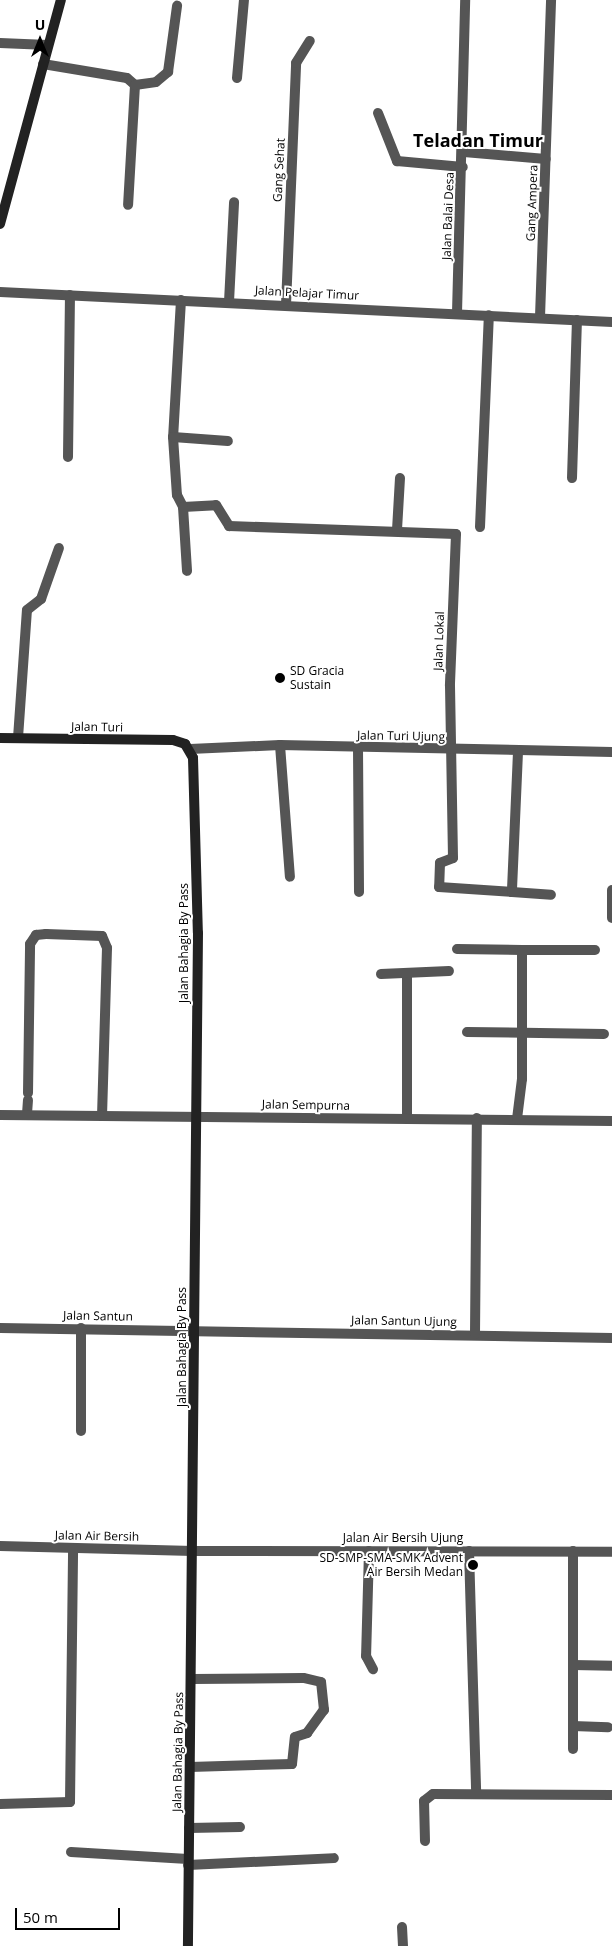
<!DOCTYPE html>
<style>
body{margin:0}
#map{position:relative;width:612px;height:1946px;overflow:hidden;background:#fff;font-family:"Open Sans",sans-serif}
div>[style]{position:absolute}
[style*='--x']{left:calc(var(--x)*1px);top:calc(var(--y)*1px);width:calc(var(--w)*1px);rotate:calc(var(--a)*1deg)}
.minor>*{height:10px;margin:-5px;padding:0 5px;transform-origin:5px;border-radius:5px;background:#555}
.tertiary>*{height:10px;margin:-5px;padding:0 5px;transform-origin:5px;border-radius:5px;background:#555}
.secondary>*{height:10px;margin:-5px;padding:0 5px;transform-origin:5px;border-radius:5px;background:#222}
.dots>*{width:14px;height:14px;translate:-50% -50%;box-sizing:border-box;border:2px solid #fff;border-radius:50%}
span{translate:-50% -50%;white-space:nowrap;text-align:center;line-height:1.15;-webkit-text-stroke:4px #fff;paint-order:stroke}
.street-label{font-size:12px;color:#000}
.poi-label{font-size:12px;color:#000}
.left{translate:0 -50%;text-align:left}
.right{translate:-100% -50%;text-align:right}
.district-label{font-size:18px;color:#000;font-weight:700}
.north{position:absolute;left:15px;top:15px;width:50px;height:50px;-webkit-text-stroke:4px #fff;paint-order:stroke;rotate:0deg;font-size:14px;font-weight:700;line-height:20px;text-align:center;color:#000}
.north::after{content:'';display:block;margin:auto;width:18px;height:22px;background:#000;clip-path:polygon(50% 0,100% 100%,50% 72%,0 100%)}
.scale{position:absolute;left:15px;top:1908px;width:105px;height:22px;box-sizing:border-box;border:2px solid #000;border-top:0;padding-left:6px;font-size:15px;line-height:18px;white-space:nowrap;color:#000;-webkit-text-stroke:4px #fff;paint-order:stroke}
</style>
<div id="map">
<div class="minor">
<i style="--x:0;--y:43;--w:48;--a:2.4"></i>
<i style="--x:43;--y:64;--w:85;--a:9.5"></i>
<i style="--x:127;--y:78;--w:11;--a:41"></i>
<i style="--x:135;--y:85;--w:120;--a:93.3"></i>
<i style="--x:237;--y:78;--w:78;--a:-84.9"></i>
<i style="--x:135;--y:85;--w:21;--a:-8"></i>
<i style="--x:156;--y:82;--w:16;--a:-40"></i>
<i style="--x:168;--y:72;--w:67;--a:-82.2"></i>
<i style="--x:378;--y:113;--w:52;--a:68.4"></i>
<i style="--x:397;--y:161;--w:66;--a:5.2"></i>
<i style="--x:464;--y:152;--w:82;--a:4.9"></i>
<i style="--x:181;--y:300;--w:137;--a:93.3"></i>
<i style="--x:173;--y:437;--w:58;--a:86.1"></i>
<i style="--x:177;--y:495;--w:13;--a:63"></i>
<i style="--x:183;--y:507;--w:33;--a:-3"></i>
<i style="--x:216;--y:505;--w:25;--a:58"></i>
<i style="--x:229;--y:526;--w:227;--a:2"></i>
<i style="--x:456;--y:534;--w:152;--a:92.3"></i>
<i style="--x:450;--y:686;--w:172;--a:89"></i>
<i style="--x:453;--y:858;--w:14;--a:159"></i>
<i style="--x:440;--y:863;--w:24;--a:92"></i>
<i style="--x:439;--y:887;--w:73;--a:3.9"></i>
<i style="--x:229;--y:302;--w:100;--a:-87.1"></i>
<i style="--x:286;--y:305;--w:242;--a:-87.6"></i>
<i style="--x:296;--y:63;--w:26;--a:-58"></i>
<i style="--x:457;--y:313;--w:313;--a:-88.5"></i>
<i style="--x:540;--y:317;--w:317;--a:-88"></i>
<i style="--x:173;--y:437;--w:55;--a:4.2"></i>
<i style="--x:68;--y:457;--w:162;--a:-89.3"></i>
<i style="--x:572;--y:478;--w:158;--a:-88.2"></i>
<i style="--x:183;--y:507;--w:64;--a:86.4"></i>
<i style="--x:480;--y:527;--w:212;--a:-87.6"></i>
<i style="--x:397;--y:530;--w:52;--a:-86.7"></i>
<i style="--x:18;--y:738;--w:128;--a:-86"></i>
<i style="--x:27;--y:610;--w:18;--a:-38"></i>
<i style="--x:41;--y:599;--w:54;--a:-70.6"></i>
<i style="--x:280;--y:745;--w:132;--a:85.7"></i>
<i style="--x:358;--y:747;--w:145;--a:89.6"></i>
<i style="--x:190;--y:749;--w:90;--a:-2.5"></i>
<i style="--x:280;--y:745;--w:332;--a:1.2"></i>
<i style="--x:518;--y:752;--w:140;--a:92.5"></i>
<i style="--x:512;--y:892;--w:39;--a:4"></i>
<i style="--x:612;--y:890;--w:28;--a:90"></i>
<i style="--x:457;--y:949;--w:65;--a:0.9"></i>
<i style="--x:407;--y:973;--w:146;--a:90"></i>
<i style="--x:381;--y:974;--w:68;--a:-2.5"></i>
<i style="--x:467;--y:1032;--w:137;--a:0.8"></i>
<i style="--x:28;--y:1093;--w:149;--a:-89.2"></i>
<i style="--x:30;--y:944;--w:11;--a:-56"></i>
<i style="--x:36;--y:935;--w:10;--a:-6"></i>
<i style="--x:46;--y:934;--w:56;--a:2"></i>
<i style="--x:102;--y:936;--w:13;--a:67"></i>
<i style="--x:107;--y:948;--w:168;--a:91.7"></i>
<i style="--x:27;--y:1114;--w:14;--a:-86"></i>
<i style="--x:0;--y:1115;--w:612;--a:0.56"></i>
<i style="--x:517;--y:1119;--w:40;--a:-82.9"></i>
<i style="--x:522;--y:1079;--w:129;--a:-90"></i>
<i style="--x:522;--y:950;--w:73;--a:0"></i>
<i style="--x:0;--y:1328;--w:612;--a:0.94"></i>
<i style="--x:81;--y:1328;--w:103;--a:90"></i>
<i style="--x:475;--y:1334;--w:216;--a:-89.5"></i>
<i style="--x:0;--y:1546;--w:193;--a:1.5"></i>
<i style="--x:369;--y:1551;--w:105;--a:91.6"></i>
<i style="--x:366;--y:1656;--w:15;--a:62"></i>
<i style="--x:469;--y:1551;--w:240;--a:88.3"></i>
<i style="--x:573;--y:1665;--w:39;--a:1"></i>
<i style="--x:573;--y:1726;--w:35;--a:2"></i>
<i style="--x:573;--y:1749;--w:198;--a:-90"></i>
<i style="--x:190;--y:1767;--w:102;--a:-1.7"></i>
<i style="--x:292;--y:1764;--w:27;--a:-84"></i>
<i style="--x:295;--y:1737;--w:13;--a:-18"></i>
<i style="--x:307;--y:1733;--w:29;--a:-54"></i>
<i style="--x:324;--y:1710;--w:28;--a:-96"></i>
<i style="--x:321;--y:1682;--w:18;--a:-167"></i>
<i style="--x:303;--y:1678;--w:110;--a:179.5"></i>
<i style="--x:0;--y:1804;--w:70;--a:-1.6"></i>
<i style="--x:70;--y:1802;--w:254;--a:-89.3"></i>
<i style="--x:189;--y:1828;--w:51;--a:-1.1"></i>
<i style="--x:425;--y:1841;--w:40;--a:-91.4"></i>
<i style="--x:424;--y:1801;--w:11;--a:-38"></i>
<i style="--x:433;--y:1794;--w:179;--a:0.3"></i>
<i style="--x:71;--y:1852;--w:117;--a:3.4"></i>
<i style="--x:188;--y:1865;--w:146;--a:-2.7"></i>
<i style="--x:402;--y:1927;--w:19;--a:87"></i>
</div>
<div class="tertiary">
<i style="--x:0;--y:292;--w:613;--a:2.81"></i>
<i style="--x:193;--y:1551;--w:419;--a:0.1"></i>
</div>
<div class="secondary">
<i style="--x:0;--y:224;--w:232;--a:-74.8"></i>
<i style="--x:0;--y:738;--w:173;--a:0.7"></i>
<i style="--x:173;--y:740;--w:13;--a:18"></i>
<i style="--x:185;--y:744;--w:16;--a:60"></i>
<i style="--x:193;--y:758;--w:175;--a:88.4"></i>
<i style="--x:198;--y:933;--w:1013;--a:90.57"></i>
</div>
<div class="dots">
<i style="left:280px;top:678px;background:#000"></i>
<i style="left:473px;top:1565px;background:#000"></i>
</div>
<div class="street-label">
<span style="left:279px;top:170px;rotate:-87deg">Gang Sehat</span>
<span style="left:532px;top:203px;rotate:-88deg">Gang Ampera</span>
<span style="left:448px;top:216px;rotate:-88deg">Jalan Balai Desa</span>
<span style="left:307px;top:293px;rotate:3deg">Jalan Pelajar Timur</span>
<span style="left:439px;top:641px;rotate:-88deg">Jalan Lokal</span>
<span style="left:97px;top:727px;rotate:1deg">Jalan Turi</span>
<span style="left:401px;top:736px;rotate:1deg">Jalan Turi Ujung</span>
<span style="left:184px;top:943px;rotate:-90deg">Jalan Bahagia By Pass</span>
<span style="left:306px;top:1105px;rotate:1deg">Jalan Sempurna</span>
<span style="left:98px;top:1316px;rotate:1deg">Jalan Santun</span>
<span style="left:404px;top:1321px;rotate:1deg">Jalan Santun Ujung</span>
<span style="left:182px;top:1347px;rotate:-90deg">Jalan Bahagia By Pass</span>
<span style="left:97px;top:1536px;rotate:1deg">Jalan Air Bersih</span>
<span style="left:403px;top:1538px">Jalan Air Bersih Ujung</span>
<span style="left:178px;top:1752px;rotate:-89deg">Jalan Bahagia By Pass</span>
</div>
<div class="poi-label">
<span class="left" style="left:290px;top:678px">SD Gracia<br>Sustain</span>
<span class="right" style="left:463px;top:1565px">SD-SMP-SMA-SMK Advent<br>Air Bersih Medan</span>
</div>
<div class="district-label">
<span style="left:478px;top:140px">Teladan Timur</span>
</div>
<div class="north">U</div>
<div class="scale">50 m</div>
</div>
